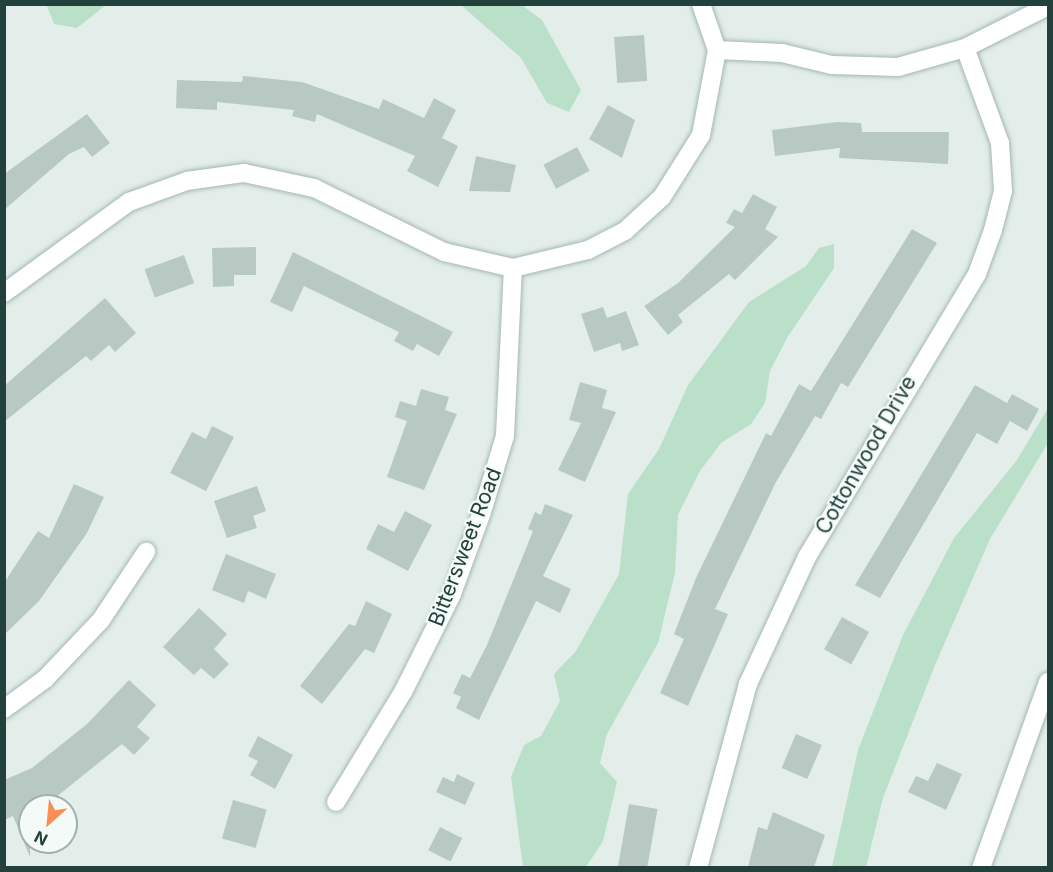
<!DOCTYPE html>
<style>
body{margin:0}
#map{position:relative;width:1053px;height:872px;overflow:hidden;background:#e3eeea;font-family:Inter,sans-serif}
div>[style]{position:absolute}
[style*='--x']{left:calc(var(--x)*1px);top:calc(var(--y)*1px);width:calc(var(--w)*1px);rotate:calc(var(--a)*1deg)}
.green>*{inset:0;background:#bbe0c9}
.building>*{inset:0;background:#b8c9c4;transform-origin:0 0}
.roads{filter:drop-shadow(0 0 2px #a5b7b2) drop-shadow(0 0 2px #a5b7b2)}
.minor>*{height:18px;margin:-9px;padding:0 9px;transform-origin:9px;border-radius:9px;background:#fff}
span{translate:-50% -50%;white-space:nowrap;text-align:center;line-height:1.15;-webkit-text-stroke:4.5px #f4faf8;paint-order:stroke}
.street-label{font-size:21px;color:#22413b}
.frame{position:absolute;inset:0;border:6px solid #22413b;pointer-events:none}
.north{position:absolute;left:18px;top:794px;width:60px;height:60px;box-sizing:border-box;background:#f4faf8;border:2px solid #a0b0ac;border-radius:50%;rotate:207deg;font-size:16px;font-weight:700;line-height:24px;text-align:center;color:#22413b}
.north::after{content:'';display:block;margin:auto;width:21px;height:27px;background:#f98e56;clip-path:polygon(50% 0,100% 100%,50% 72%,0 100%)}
</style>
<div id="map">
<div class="green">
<i style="clip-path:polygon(106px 5px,77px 28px,54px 24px,47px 6px)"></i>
<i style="clip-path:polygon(461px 5px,522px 5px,542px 20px,581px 90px,569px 112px,547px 103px,521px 58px)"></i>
<i style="clip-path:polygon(834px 244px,834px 268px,787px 338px,770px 371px,765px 403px,751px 424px,721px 443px,700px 471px,678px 515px,675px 573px,658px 643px,607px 734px,600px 763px,617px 782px,603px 841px,586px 867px,523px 867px,511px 777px,524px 745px,541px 736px,560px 701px,554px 674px,576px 651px,619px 574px,628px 494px,659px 449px,688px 385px,749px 302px,806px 266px,819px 248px)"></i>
<i style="clip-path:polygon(1048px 408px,1048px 443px,990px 539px,935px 665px,883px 798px,866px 867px,832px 867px,858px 750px,903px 635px,954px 538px,1017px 460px)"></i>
</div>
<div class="building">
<i style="left:644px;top:35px;width:46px;height:30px;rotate:86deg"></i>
<i style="clip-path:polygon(243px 76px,302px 82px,379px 109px,383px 99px,424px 118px,434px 98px,456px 110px,442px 138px,458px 146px,438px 187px,407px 171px,415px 156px,317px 114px,315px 122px,292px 116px,294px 110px,217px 102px,217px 110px,176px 108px,177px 80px,242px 82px)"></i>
<i style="clip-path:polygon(608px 105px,635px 120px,622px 158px,589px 139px)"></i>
<i style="clip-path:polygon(87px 114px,110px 143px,92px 157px,84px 147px,69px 154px,4px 210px,4px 174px)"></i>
<i style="clip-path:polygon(837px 122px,861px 123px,862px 132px,949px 132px,948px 164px,839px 158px,840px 148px,775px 156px,772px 130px)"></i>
<i style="left:577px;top:147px;width:27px;height:38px;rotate:62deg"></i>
<i style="clip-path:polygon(476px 156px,516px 165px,510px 192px,469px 191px)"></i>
<i style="clip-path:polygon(753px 194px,777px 207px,765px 229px,778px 237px,735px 280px,729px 274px,678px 315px,683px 322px,668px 335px,644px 306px,678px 283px,735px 227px,726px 223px,734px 209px,742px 213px)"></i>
<i style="clip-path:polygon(912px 229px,937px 243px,848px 387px,841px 383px,821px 419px,815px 416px,775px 484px,715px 609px,728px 614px,688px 706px,660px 693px,684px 639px,674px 634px,696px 578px,766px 433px,771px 436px,799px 384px,811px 391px)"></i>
<i style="clip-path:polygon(256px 247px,256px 275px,234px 275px,234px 286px,213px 287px,212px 248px)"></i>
<i style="clip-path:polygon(293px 252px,453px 332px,439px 356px,417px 344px,413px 351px,394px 341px,399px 332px,304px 286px,292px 312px,270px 302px)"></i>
<i style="left:184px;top:255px;width:30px;height:42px;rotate:70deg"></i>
<i style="clip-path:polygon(105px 298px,136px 333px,115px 352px,109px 345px,91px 361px,86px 356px,4px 422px,4px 386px)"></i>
<i style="clip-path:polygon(603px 307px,607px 318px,626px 311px,639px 345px,622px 351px,620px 343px,594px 352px,581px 314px)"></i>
<i style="clip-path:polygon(580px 382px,607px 390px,602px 408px,616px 412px,585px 482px,558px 470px,581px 423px,569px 420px)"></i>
<i style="clip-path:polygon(975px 385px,1007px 403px,1012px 394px,1039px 409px,1027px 431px,1010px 421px,997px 444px,977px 433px,880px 598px,855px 585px)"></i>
<i style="clip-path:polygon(421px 389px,449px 397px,445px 410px,457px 414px,424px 490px,387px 477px,407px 421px,395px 417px,400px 401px,416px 406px)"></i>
<i style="clip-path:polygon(212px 426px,234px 437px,206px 491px,170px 473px,192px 432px,206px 439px)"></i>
<i style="clip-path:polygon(74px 484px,104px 497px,87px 533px,39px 601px,4px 635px,4px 583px,38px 531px,49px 538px)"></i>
<i style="clip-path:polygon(257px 486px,266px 511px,253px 516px,257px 528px,227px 538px,214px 501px)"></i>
<i style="clip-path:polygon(545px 504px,573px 515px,543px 576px,571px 589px,560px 613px,536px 601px,479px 720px,456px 708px,461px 697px,453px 693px,462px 674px,470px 678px,487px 645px,533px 531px,528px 529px,535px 512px,541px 515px)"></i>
<i style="clip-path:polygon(405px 511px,432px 525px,408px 571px,366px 549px,378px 524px,394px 532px)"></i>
<i style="clip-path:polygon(226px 554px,276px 574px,266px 599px,248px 591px,244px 603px,212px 590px)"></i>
<i style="clip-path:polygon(366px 601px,392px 614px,374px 653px,365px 649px,322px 704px,300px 686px,349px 624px,355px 626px)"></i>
<i style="clip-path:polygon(199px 608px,227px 634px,214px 649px,229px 664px,214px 679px,201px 668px,194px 675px,163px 647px)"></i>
<i style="left:842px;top:617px;width:31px;height:37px;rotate:29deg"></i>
<i style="clip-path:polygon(129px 680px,156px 705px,137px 727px,150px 738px,134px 755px,122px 744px,45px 806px,30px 806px,30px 857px,13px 816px,4px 820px,4px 780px,32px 768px,87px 724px)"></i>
<i style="left:796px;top:734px;width:28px;height:37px;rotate:23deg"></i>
<i style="clip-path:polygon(258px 736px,293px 755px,275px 789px,250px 775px,258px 761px,248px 756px)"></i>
<i style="clip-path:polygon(937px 763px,962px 774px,946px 810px,908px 792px,916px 776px,928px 781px)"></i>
<i style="clip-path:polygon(457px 774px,475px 783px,465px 805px,436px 792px,443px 777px,454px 782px)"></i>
<i style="left:233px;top:800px;width:35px;height:40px;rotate:16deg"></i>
<i style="left:629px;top:804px;width:29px;height:64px;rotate:10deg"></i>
<i style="clip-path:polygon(773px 812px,825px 835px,814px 867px,748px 867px,758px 827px,767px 830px)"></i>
<i style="left:440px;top:827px;width:25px;height:26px;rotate:27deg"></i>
</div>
<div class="roads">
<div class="minor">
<i style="--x:717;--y:50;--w:65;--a:2.6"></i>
<i style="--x:782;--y:53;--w:51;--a:13.5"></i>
<i style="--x:832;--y:65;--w:66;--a:1.7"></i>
<i style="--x:898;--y:67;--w:70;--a:-15.8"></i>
<i style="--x:965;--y:48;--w:93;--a:-26.8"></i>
<i style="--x:4;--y:293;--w:155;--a:-36.1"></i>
<i style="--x:129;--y:202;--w:62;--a:-19.9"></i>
<i style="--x:187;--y:181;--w:58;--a:-8"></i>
<i style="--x:244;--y:173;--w:72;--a:12.1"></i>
<i style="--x:314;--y:188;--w:145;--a:26.2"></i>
<i style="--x:444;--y:252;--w:71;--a:13.1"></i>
<i style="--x:513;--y:268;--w:77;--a:-13.5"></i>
<i style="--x:588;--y:250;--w:42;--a:-27.2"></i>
<i style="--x:625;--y:231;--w:50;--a:-42.6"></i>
<i style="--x:662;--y:197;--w:73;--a:-57.8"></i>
<i style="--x:701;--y:135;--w:86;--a:-79.3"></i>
<i style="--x:717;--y:50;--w:49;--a:-109.2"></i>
<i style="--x:4;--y:709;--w:51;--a:-36.2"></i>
<i style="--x:45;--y:679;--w:81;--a:-46.5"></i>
<i style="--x:101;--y:620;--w:82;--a:-56.5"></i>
<i style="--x:336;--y:802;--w:129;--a:-58.7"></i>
<i style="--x:403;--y:692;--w:110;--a:-63.4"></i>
<i style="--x:452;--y:594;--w:87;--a:-69.9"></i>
<i style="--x:482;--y:512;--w:79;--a:-73.2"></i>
<i style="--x:505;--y:436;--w:168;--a:-87.3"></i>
<i style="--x:698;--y:868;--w:191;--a:-74.8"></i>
<i style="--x:748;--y:684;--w:140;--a:-65.1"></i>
<i style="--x:807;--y:557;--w:330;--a:-59"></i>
<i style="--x:977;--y:274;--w:47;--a:-70"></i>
<i style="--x:993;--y:230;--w:40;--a:-75.6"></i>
<i style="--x:1003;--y:191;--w:48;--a:-93.6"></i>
<i style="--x:1000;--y:143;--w:101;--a:-110.2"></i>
<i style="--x:981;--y:868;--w:198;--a:-70.2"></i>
</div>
</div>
<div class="street-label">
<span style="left:866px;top:455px;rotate:-60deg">Cottonwood Drive</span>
<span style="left:465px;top:547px;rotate:-69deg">Bittersweet Road</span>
</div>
<div class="frame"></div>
<div class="north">N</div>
</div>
